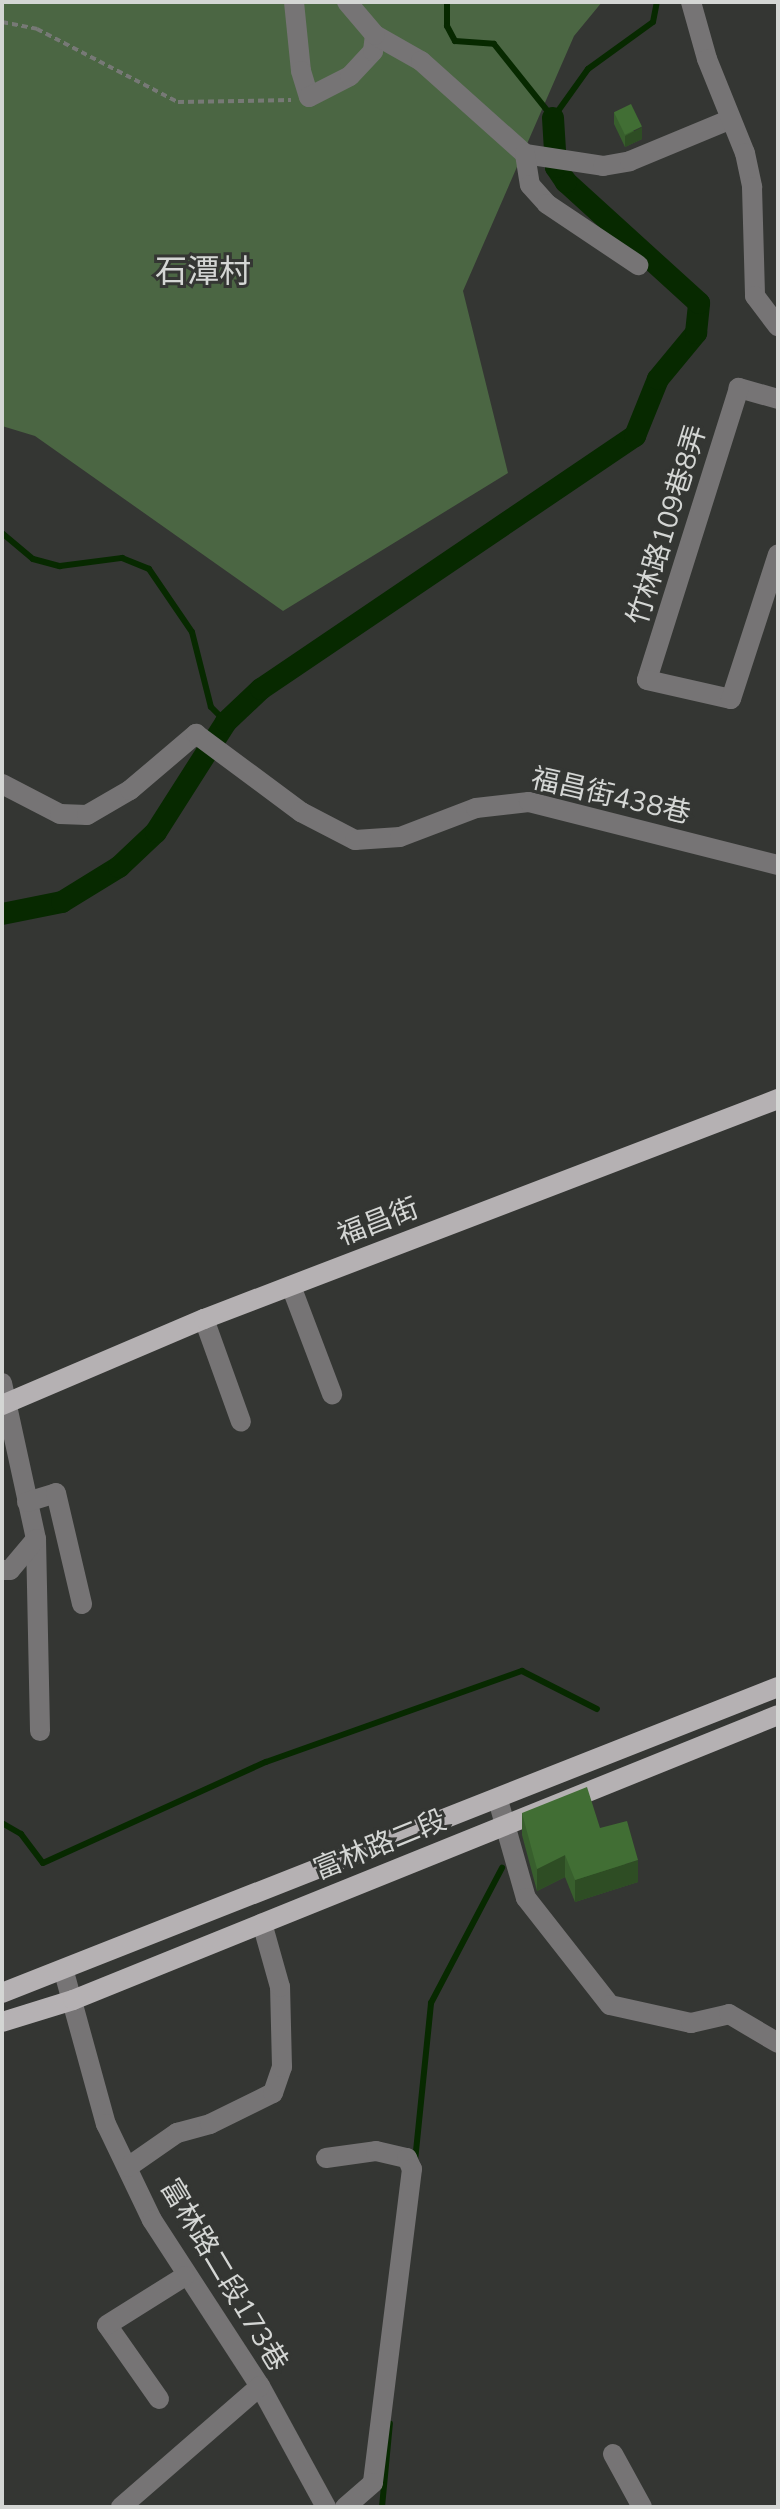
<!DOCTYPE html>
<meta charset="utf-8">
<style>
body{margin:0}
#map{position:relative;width:780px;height:2509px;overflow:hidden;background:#343633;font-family:"Nunito Sans","Noto Sans TC",sans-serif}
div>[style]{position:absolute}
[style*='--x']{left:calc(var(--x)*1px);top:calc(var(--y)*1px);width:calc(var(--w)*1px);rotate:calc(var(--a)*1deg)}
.green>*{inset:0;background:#4b6643}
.stream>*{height:6px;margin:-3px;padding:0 3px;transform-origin:3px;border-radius:3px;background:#072900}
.canal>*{height:22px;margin:-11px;padding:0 11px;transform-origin:11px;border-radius:11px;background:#072900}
.path>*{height:4px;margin-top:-2px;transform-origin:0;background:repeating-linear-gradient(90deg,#777976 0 6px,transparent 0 10px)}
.minor>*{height:20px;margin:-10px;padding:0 10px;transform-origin:10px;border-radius:10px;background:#767475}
.major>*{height:20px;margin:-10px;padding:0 10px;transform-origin:10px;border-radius:10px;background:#b5b1b3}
.wall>*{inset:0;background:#385f2d}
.shaded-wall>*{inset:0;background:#2e4d24}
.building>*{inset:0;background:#416e34;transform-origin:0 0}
span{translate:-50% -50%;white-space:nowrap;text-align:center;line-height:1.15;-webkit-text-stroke:6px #343633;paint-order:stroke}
.street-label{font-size:28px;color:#d4d6d4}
.quarter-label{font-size:32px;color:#d4d6d4}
.frame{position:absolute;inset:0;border:4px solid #d4d6d4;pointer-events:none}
</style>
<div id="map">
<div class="green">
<i style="clip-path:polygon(2px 2px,602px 2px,574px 36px,463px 291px,508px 473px,283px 611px,35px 436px,2px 426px)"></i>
</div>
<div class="stream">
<i style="--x:447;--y:2;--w:24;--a:90"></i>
<i style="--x:447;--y:26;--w:17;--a:62"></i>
<i style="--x:455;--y:41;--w:39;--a:4"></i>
<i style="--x:494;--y:44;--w:95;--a:51.4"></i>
<i style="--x:553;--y:118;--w:60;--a:-54.5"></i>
<i style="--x:588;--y:69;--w:80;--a:-35.9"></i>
<i style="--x:653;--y:22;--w:20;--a:-79"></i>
<i style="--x:2;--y:533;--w:40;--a:40"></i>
<i style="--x:33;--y:559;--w:28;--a:15"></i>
<i style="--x:60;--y:566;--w:63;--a:-7.4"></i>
<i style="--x:122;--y:558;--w:29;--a:22"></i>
<i style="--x:149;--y:569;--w:76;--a:55.7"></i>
<i style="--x:192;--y:632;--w:77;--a:75.8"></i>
<i style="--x:211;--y:707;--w:21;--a:45"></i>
<i style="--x:2;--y:1823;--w:22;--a:30"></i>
<i style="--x:21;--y:1834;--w:36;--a:53"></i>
<i style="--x:43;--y:1863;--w:245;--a:-24.4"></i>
<i style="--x:266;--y:1762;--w:272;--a:-19.6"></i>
<i style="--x:522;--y:1671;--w:84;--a:26.9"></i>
<i style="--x:415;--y:2161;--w:159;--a:-84.2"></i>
<i style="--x:431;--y:2003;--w:153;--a:-62.3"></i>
<i style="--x:382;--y:2507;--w:84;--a:-84.6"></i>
</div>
<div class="canal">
<i style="--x:2;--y:914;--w:61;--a:-11.3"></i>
<i style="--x:62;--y:902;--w:67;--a:-31.6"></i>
<i style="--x:119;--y:867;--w:51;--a:-43.4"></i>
<i style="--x:156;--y:832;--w:130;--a:-57.5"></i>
<i style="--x:226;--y:722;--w:48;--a:-43.3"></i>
<i style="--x:261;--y:689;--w:452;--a:-34.1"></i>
<i style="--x:635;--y:436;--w:61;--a:-68"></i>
<i style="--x:658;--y:379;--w:60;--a:-50.4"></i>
<i style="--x:696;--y:333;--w:30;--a:-84"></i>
<i style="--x:699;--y:303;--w:180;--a:-137.7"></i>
<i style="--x:566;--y:182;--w:18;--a:-124"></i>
<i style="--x:556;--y:167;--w:49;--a:-93.5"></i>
</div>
<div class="path">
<i style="--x:2;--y:22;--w:36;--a:11"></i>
<i style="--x:37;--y:29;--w:159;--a:27.4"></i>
<i style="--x:178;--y:102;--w:113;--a:-1"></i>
</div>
<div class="minor">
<i style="--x:294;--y:2;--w:69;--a:84.2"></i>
<i style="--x:301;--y:71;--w:27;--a:73"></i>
<i style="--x:309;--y:97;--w:46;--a:-27.1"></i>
<i style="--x:350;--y:76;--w:34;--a:-47"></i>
<i style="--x:373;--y:51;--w:16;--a:-83"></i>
<i style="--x:375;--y:35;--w:53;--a:29.5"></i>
<i style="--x:421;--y:61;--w:140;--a:41.8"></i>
<i style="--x:525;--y:154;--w:79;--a:8.7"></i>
<i style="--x:603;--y:166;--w:27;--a:-10"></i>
<i style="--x:630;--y:161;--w:107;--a:-22.5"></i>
<i style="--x:347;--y:2;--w:43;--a:49.7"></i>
<i style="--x:691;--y:2;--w:59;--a:74.3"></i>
<i style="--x:707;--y:59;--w:101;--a:68"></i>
<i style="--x:745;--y:153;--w:35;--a:78"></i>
<i style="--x:752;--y:187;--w:109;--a:88.4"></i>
<i style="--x:755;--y:296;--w:38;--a:53"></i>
<i style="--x:525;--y:154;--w:31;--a:81"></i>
<i style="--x:530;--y:185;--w:25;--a:48"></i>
<i style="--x:547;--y:204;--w:110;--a:33.8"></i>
<i style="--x:778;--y:399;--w:41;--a:-164.2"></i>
<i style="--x:739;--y:388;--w:306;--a:107.5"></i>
<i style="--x:647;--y:680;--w:86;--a:12.7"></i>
<i style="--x:731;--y:699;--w:152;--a:-72"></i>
<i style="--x:2;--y:784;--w:65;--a:27.3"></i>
<i style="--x:60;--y:814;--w:27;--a:2"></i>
<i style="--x:87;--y:815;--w:50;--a:-30.2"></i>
<i style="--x:130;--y:790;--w:87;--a:-40.3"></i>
<i style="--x:196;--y:734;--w:131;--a:36.6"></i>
<i style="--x:301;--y:812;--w:61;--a:27.4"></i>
<i style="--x:355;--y:840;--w:45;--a:-3.8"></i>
<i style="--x:400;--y:837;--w:81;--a:-20.9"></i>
<i style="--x:476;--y:808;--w:53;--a:-6.5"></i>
<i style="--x:529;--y:802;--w:257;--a:14.2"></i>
<i style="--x:291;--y:1286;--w:116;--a:69.2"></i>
<i style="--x:204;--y:1319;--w:109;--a:70.2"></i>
<i style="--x:2;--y:1383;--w:160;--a:77.7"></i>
<i style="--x:36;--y:1539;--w:192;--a:88.8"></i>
<i style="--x:27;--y:1502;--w:30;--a:-17"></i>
<i style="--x:56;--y:1493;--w:114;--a:76.8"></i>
<i style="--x:2;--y:1570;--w:8;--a:0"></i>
<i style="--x:10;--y:1570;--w:40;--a:-50"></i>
<i style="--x:498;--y:1800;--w:102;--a:74.1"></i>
<i style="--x:526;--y:1898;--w:136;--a:51.9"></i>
<i style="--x:610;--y:2005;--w:83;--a:12.5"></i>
<i style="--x:691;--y:2023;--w:39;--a:-13"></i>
<i style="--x:729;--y:2014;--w:57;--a:30.6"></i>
<i style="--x:64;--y:1972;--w:158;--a:74.6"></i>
<i style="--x:106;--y:2124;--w:106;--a:64.4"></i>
<i style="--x:152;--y:2220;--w:198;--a:57"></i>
<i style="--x:260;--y:2386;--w:138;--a:61.4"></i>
<i style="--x:326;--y:2158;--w:50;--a:-8"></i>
<i style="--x:376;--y:2151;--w:32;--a:13"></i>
<i style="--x:407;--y:2158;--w:12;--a:66"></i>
<i style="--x:412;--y:2169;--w:316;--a:97.1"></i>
<i style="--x:373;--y:2483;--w:37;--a:139"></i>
<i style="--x:128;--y:2167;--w:60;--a:-34.8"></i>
<i style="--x:177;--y:2133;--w:34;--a:-15"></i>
<i style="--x:210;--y:2124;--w:70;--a:-26.2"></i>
<i style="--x:273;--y:2093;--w:28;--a:-71"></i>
<i style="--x:282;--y:2067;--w:80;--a:-91.4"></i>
<i style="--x:280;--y:1987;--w:66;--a:-105.7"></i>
<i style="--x:159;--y:2399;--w:90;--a:-125.1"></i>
<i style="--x:107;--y:2325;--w:92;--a:-32.1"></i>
<i style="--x:613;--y:2454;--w:60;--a:61.3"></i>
<i style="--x:121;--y:2507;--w:184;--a:-41"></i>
</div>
<div class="major">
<i style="--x:2;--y:1405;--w:220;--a:-23.1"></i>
<i style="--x:204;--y:1319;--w:615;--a:-20.97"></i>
<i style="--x:2;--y:1993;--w:834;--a:-21.52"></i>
<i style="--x:2;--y:2022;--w:74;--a:-17.2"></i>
<i style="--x:73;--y:2000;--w:760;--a:-22.01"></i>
</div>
<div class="wall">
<i style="clip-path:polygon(614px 112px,642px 139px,625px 147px,614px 124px)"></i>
<i style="clip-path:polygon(522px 1813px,600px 1828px,638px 1882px,575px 1902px,565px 1877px,537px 1891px,522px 1835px)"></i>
</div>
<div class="shaded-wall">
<i style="clip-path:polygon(642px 127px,642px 139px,625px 147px,625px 136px)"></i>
<i style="clip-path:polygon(565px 1855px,565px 1877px,537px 1891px,537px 1869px)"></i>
<i style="clip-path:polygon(638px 1860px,638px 1882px,575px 1902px,575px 1880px)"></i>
</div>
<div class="building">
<i style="left:631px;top:104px;width:25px;height:19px;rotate:64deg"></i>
<i style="clip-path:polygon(587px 1787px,600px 1828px,627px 1821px,638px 1860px,575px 1880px,565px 1855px,537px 1869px,522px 1813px)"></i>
</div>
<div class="street-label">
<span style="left:667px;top:525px;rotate:-73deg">竹林路109巷8弄</span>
<span style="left:611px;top:796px;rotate:13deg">福昌街438巷</span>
<span style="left:378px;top:1222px;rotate:-21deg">福昌街</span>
<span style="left:380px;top:1845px;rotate:-22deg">富林路二段</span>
<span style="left:224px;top:2275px;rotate:59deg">富林路二段173巷</span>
</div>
<div class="quarter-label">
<span style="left:203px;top:272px">石潭村</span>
</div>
<div class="frame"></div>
</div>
